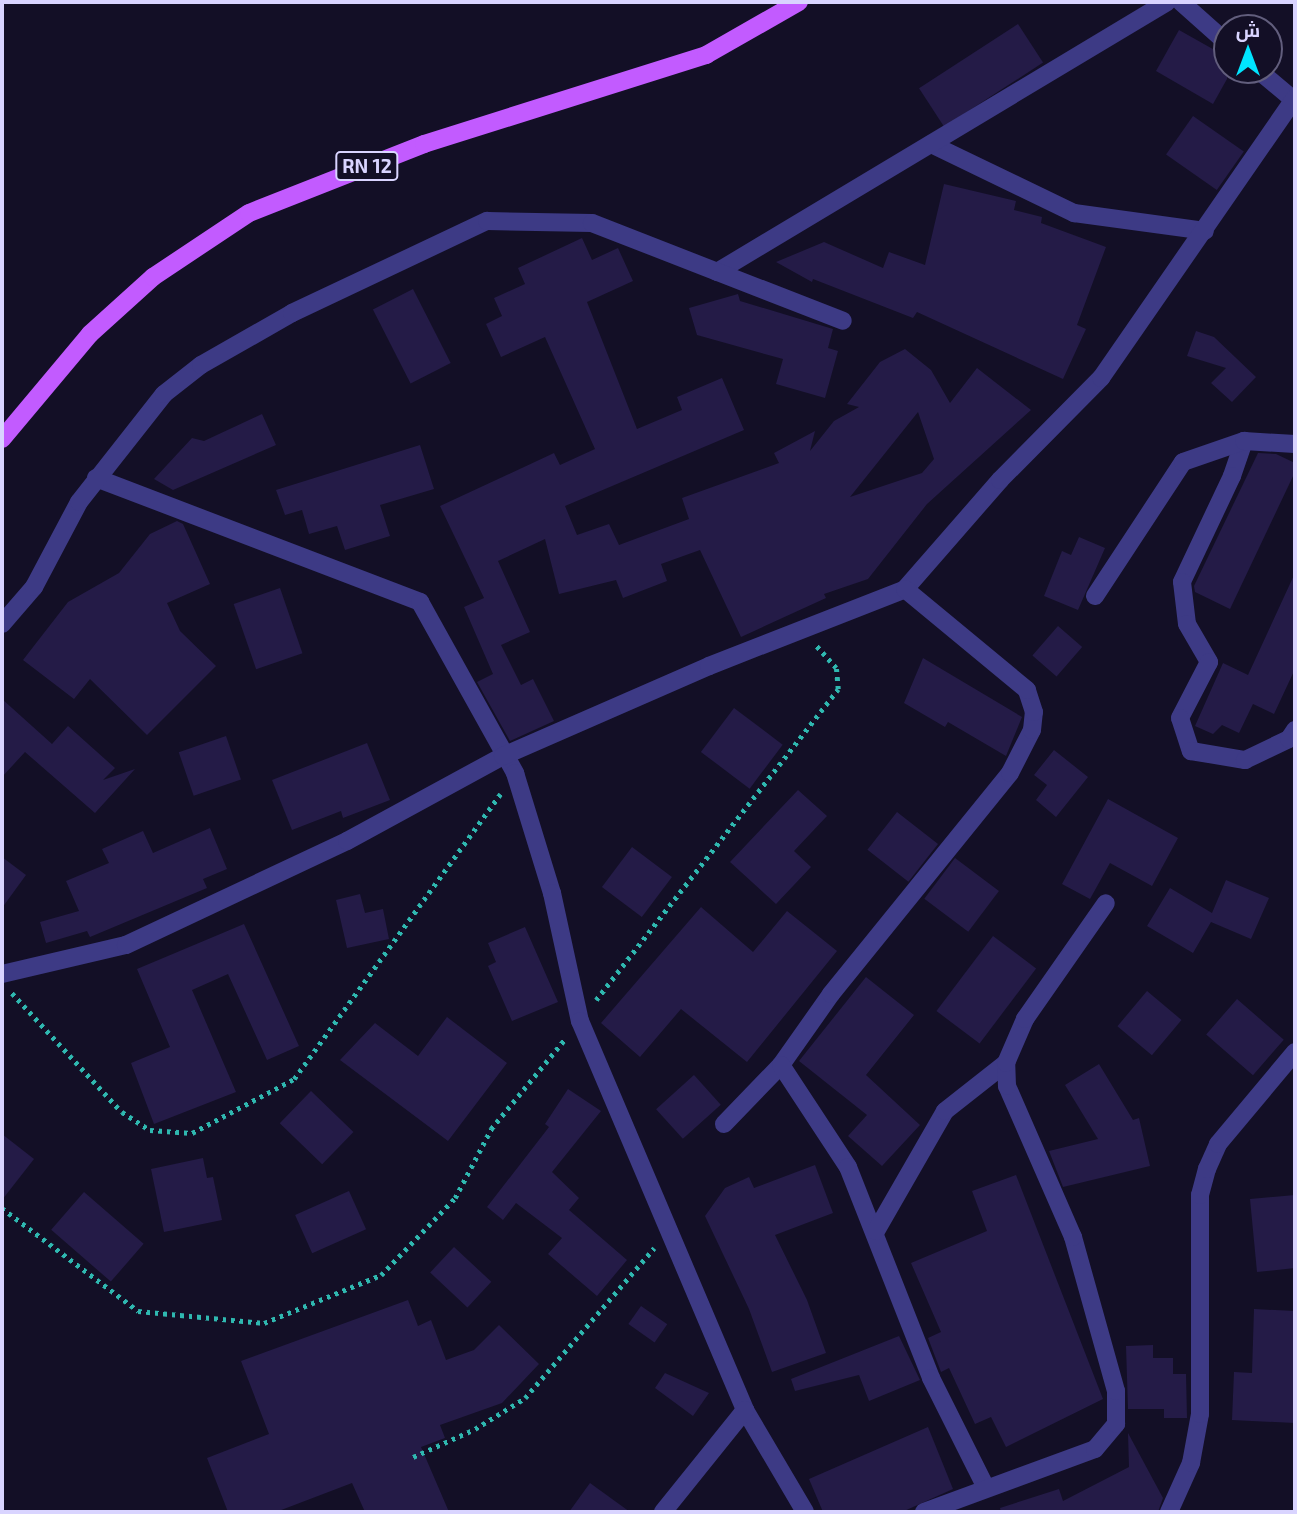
<!DOCTYPE html>
<meta charset="utf-8">
<style>
body{margin:0}
#map{position:relative;width:1297px;height:1514px;overflow:hidden;background:#130f26;font-family:"Exo 2",Cairo,sans-serif}
div>[style]{position:absolute}
[style*='--x']{left:calc(var(--x)*1px);top:calc(var(--y)*1px);width:calc(var(--w)*1px);rotate:calc(var(--a)*1deg)}
.building>*{inset:0;background:#241b47;transform-origin:0 0}
.path>*{height:4.5px;margin-top:-2.25px;transform-origin:0;background:repeating-linear-gradient(90deg,#2fb8b0 0 3.5px,transparent 0 8.5px)}
.minor>*{height:18px;margin:-9px;padding:0 9px;transform-origin:9px;border-radius:9px;background:#3d3a85}
.major>*{height:18px;margin:-9px;padding:0 9px;transform-origin:9px;border-radius:9px;background:#c25bff}
span{translate:-50% -50%;white-space:nowrap;text-align:center;line-height:1.15;-webkit-text-stroke:6px #130f26;paint-order:stroke}
.shield-label span{padding:2px 5px;background:#130f26;border:2px solid;border-radius:5px;-webkit-text-stroke-width:0}
.shield-label{font-size:19px;color:#d9d4ff;font-weight:700}
.frame{position:absolute;inset:0;border:4px solid #d9d4ff;pointer-events:none}
.north{position:absolute;left:1213px;top:14px;width:70px;height:70px;box-sizing:border-box;background:#130f26;border:2px solid #625e7d;border-radius:50%;rotate:0deg;font-size:19px;font-weight:700;line-height:28px;text-align:center;color:#d9d4ff}
.north::after{content:'';display:block;margin:auto;width:24px;height:32px;background:#00e5ff;clip-path:polygon(50% 0,100% 100%,50% 72%,0 100%)}
</style>
<div id="map">
<div class="building">
<i style="left:1018px;top:24px;width:46px;height:118px;rotate:57deg"></i>
<i style="clip-path:polygon(1179px 30px,1227px 57px,1227px 79px,1213px 104px,1156px 71px)"></i>
<i style="left:1193px;top:116px;width:62px;height:47px;rotate:35deg"></i>
<i style="clip-path:polygon(944px 184px,1016px 201px,1014px 210px,1042px 217px,1041px 223px,1106px 247px,1077px 325px,1086px 329px,1063px 379px,917px 312px,913px 318px,813px 279px,812px 282px,776px 262px,824px 242px,883px 268px,889px 252px,925px 265px)"></i>
<i style="clip-path:polygon(evenodd,582px 238px,592px 260px,618px 248px,633px 281px,587px 302px,637px 429px,682px 410px,677px 397px,722px 378px,744px 430px,565px 506px,577px 535px,609px 524px,619px 545px,689px 519px,682px 498px,779px 463px,774px 453px,815px 431px,810px 451px,834px 421px,859px 407px,847px 404px,880px 362px,905px 349px,931px 370px,950px 403px,977px 368px,1031px 410px,927px 504px,868px 579px,824px 594px,826px 598px,741px 637px,700px 550px,661px 564px,667px 581px,623px 598px,616px 580px,559px 594px,545px 539px,498px 561px,530px 632px,501px 645px,521px 685px,533px 679px,554px 721px,510px 741px,477px 682px,493px 674px,464px 607px,484px 598px,440px 506px,554px 453px,560px 465px,595px 449px,545px 337px,501px 357px,486px 324px,502px 316px,494px 298px,525px 284px,518px 268px,582px 238px,918px 412px,934px 459px,922px 473px,850px 497px,918px 412px)"></i>
<i style="left:413px;top:289px;width:83px;height:45px;rotate:63deg"></i>
<i style="clip-path:polygon(738px 294px,740px 301px,833px 329px,828px 348px,838px 351px,825px 398px,776px 384px,783px 359px,697px 335px,689px 308px)"></i>
<i style="clip-path:polygon(1196px 331px,1214px 337px,1256px 377px,1232px 402px,1211px 383px,1226px 368px,1187px 356px)"></i>
<i style="clip-path:polygon(262px 414px,276px 445px,173px 490px,154px 479px,192px 438px,204px 441px)"></i>
<i style="clip-path:polygon(420px 445px,434px 489px,380px 505px,390px 536px,345px 550px,337px 526px,309px 534px,302px 510px,285px 515px,276px 490px)"></i>
<i style="clip-path:polygon(1258px 453px,1276px 454px,1295px 463px,1295px 472px,1230px 609px,1195px 592px,1194px 586px)"></i>
<i style="clip-path:polygon(177px 521px,183px 524px,210px 584px,167px 603px,180px 631px,216px 666px,147px 735px,90px 679px,74px 699px,23px 660px,68px 602px,119px 573px,150px 534px)"></i>
<i style="clip-path:polygon(1079px 537px,1105px 548px,1078px 610px,1044px 596px,1062px 551px,1071px 555px)"></i>
<i style="clip-path:polygon(1295px 573px,1295px 669px,1274px 714px,1253px 704px,1239px 733px,1222px 725px,1213px 734px,1195px 726px,1223px 663px,1248px 675px)"></i>
<i style="left:280px;top:588px;width:69px;height:49px;rotate:71deg"></i>
<i style="left:1058px;top:626px;width:32px;height:39px;rotate:41deg"></i>
<i style="clip-path:polygon(923px 658px,1022px 717px,1006px 756px,948px 722px,945px 727px,904px 703px)"></i>
<i style="clip-path:polygon(2px 699px,52px 744px,68px 726px,115px 768px,103px 780px,135px 769px,95px 813px,25px 752px,2px 777px)"></i>
<i style="left:734px;top:708px;width:61px;height:55px;rotate:37deg"></i>
<i style="left:226px;top:736px;width:46px;height:50px;rotate:71deg"></i>
<i style="clip-path:polygon(367px 743px,390px 800px,343px 818px,341px 811px,292px 830px,272px 780px)"></i>
<i style="clip-path:polygon(1054px 750px,1088px 777px,1056px 817px,1036px 800px,1047px 785px,1034px 775px)"></i>
<i style="clip-path:polygon(798px 790px,827px 816px,794px 851px,811px 867px,776px 904px,730px 862px)"></i>
<i style="clip-path:polygon(1108px 799px,1178px 838px,1152px 886px,1110px 863px,1090px 899px,1062px 884px)"></i>
<i style="left:897px;top:812px;width:52px;height:48px;rotate:38deg"></i>
<i style="clip-path:polygon(210px 828px,227px 869px,203px 879px,207px 888px,90px 937px,87px 931px,46px 943px,40px 922px,79px 911px,66px 881px,109px 863px,102px 849px,143px 831px,153px 853px)"></i>
<i style="left:632px;top:847px;width:50px;height:50px;rotate:37deg"></i>
<i style="clip-path:polygon(2px 857px,26px 875px,2px 908px)"></i>
<i style="left:955px;top:858px;width:55px;height:51px;rotate:37deg"></i>
<i style="clip-path:polygon(1226px 880px,1269px 898px,1251px 939px,1211px 922px,1193px 953px,1147px 926px,1170px 888px,1212px 913px)"></i>
<i style="clip-path:polygon(360px 894px,365px 913px,383px 909px,389px 939px,347px 948px,336px 900px)"></i>
<i style="clip-path:polygon(701px 907px,753px 952px,787px 911px,837px 951px,747px 1062px,681px 1009px,640px 1057px,601px 1023px)"></i>
<i style="clip-path:polygon(244px 924px,299px 1046px,267px 1060px,228px 974px,192px 990px,236px 1092px,154px 1124px,131px 1063px,170px 1047px,137px 969px)"></i>
<i style="clip-path:polygon(525px 927px,558px 1002px,512px 1021px,488px 966px,496px 962px,488px 943px)"></i>
<i style="left:993px;top:936px;width:54px;height:94px;rotate:37deg"></i>
<i style="clip-path:polygon(866px 977px,914px 1015px,866px 1075px,920px 1125px,882px 1166px,848px 1136px,867px 1115px,799px 1061px)"></i>
<i style="left:1147px;top:991px;width:45px;height:46px;rotate:40deg"></i>
<i style="left:1237px;top:999px;width:62px;height:47px;rotate:41deg"></i>
<i style="clip-path:polygon(447px 1017px,507px 1063px,448px 1141px,340px 1060px,375px 1023px,418px 1056px)"></i>
<i style="clip-path:polygon(1099px 1064px,1133px 1120px,1139px 1118px,1150px 1166px,1063px 1187px,1049px 1151px,1098px 1139px,1065px 1085px)"></i>
<i style="left:694px;top:1075px;width:40px;height:51px;rotate:48deg"></i>
<i style="clip-path:polygon(568px 1089px,601px 1111px,552px 1172px,579px 1198px,569px 1210px,627px 1260px,597px 1296px,548px 1254px,562px 1238px,516px 1203px,503px 1220px,487px 1207px,549px 1127px,545px 1124px)"></i>
<i style="left:311px;top:1091px;width:59px;height:45px;rotate:44deg"></i>
<i style="clip-path:polygon(2px 1134px,34px 1159px,2px 1200px)"></i>
<i style="clip-path:polygon(203px 1158px,207px 1178px,213px 1177px,222px 1220px,164px 1232px,151px 1169px)"></i>
<i style="clip-path:polygon(815px 1165px,833px 1213px,775px 1235px,807px 1300px,826px 1353px,772px 1372px,749px 1309px,705px 1216px,725px 1188px,749px 1177px,754px 1188px)"></i>
<i style="clip-path:polygon(1016px 1175px,1103px 1399px,1006px 1447px,991px 1417px,975px 1424px,949px 1368px,941px 1372px,928px 1338px,941px 1332px,911px 1263px,987px 1231px,972px 1191px)"></i>
<i style="left:349px;top:1191px;width:42px;height:59px;rotate:66deg"></i>
<i style="left:84px;top:1192px;width:79px;height:50px;rotate:41deg"></i>
<i style="clip-path:polygon(1295px 1195px,1295px 1268px,1257px 1272px,1250px 1199px)"></i>
<i style="left:454px;top:1247px;width:51px;height:35px;rotate:43deg"></i>
<i style="clip-path:polygon(408px 1300px,418px 1326px,431px 1320px,446px 1360px,474px 1350px,499px 1325px,539px 1364px,502px 1403px,440px 1425px,445px 1438px,421px 1447px,449px 1512px,365px 1512px,352px 1483px,276px 1512px,228px 1512px,207px 1458px,269px 1434px,241px 1361px)"></i>
<i style="left:641px;top:1306px;width:32px;height:22px;rotate:35deg"></i>
<i style="clip-path:polygon(1254px 1309px,1295px 1311px,1295px 1423px,1232px 1420px,1234px 1372px,1252px 1373px)"></i>
<i style="clip-path:polygon(899px 1336px,920px 1380px,869px 1401px,859px 1375px,795px 1391px,791px 1379px)"></i>
<i style="clip-path:polygon(1153px 1345px,1153px 1358px,1173px 1358px,1173px 1374px,1186px 1374px,1187px 1418px,1164px 1418px,1164px 1409px,1128px 1409px,1126px 1346px)"></i>
<i style="clip-path:polygon(665px 1373px,709px 1393px,693px 1416px,655px 1388px)"></i>
<i style="clip-path:polygon(928px 1427px,953px 1489px,902px 1512px,823px 1512px,809px 1479px)"></i>
<i style="clip-path:polygon(1128px 1433px,1163px 1498px,1158px 1512px,1001px 1512px,1000px 1508px,1059px 1489px,1063px 1501px,1129px 1467px)"></i>
<i style="clip-path:polygon(590px 1483px,630px 1512px,569px 1512px)"></i>
</div>
<div class="path">
<i style="--x:12;--y:993;--w:162;--a:47.3"></i>
<i style="--x:122;--y:1112;--w:33;--a:33"></i>
<i style="--x:150;--y:1130;--w:42;--a:4.1"></i>
<i style="--x:192;--y:1133;--w:115;--a:-27.9"></i>
<i style="--x:294;--y:1079;--w:352;--a:-54.1"></i>
<i style="--x:596;--y:1000;--w:394;--a:-52.1"></i>
<i style="--x:838;--y:689;--w:21;--a:-95"></i>
<i style="--x:836;--y:668;--w:31;--a:-132"></i>
<i style="--x:2;--y:1208;--w:171;--a:37.1"></i>
<i style="--x:138;--y:1311;--w:127;--a:5.4"></i>
<i style="--x:264;--y:1323;--w:126;--a:-22.3"></i>
<i style="--x:381;--y:1275;--w:107;--a:-46.1"></i>
<i style="--x:455;--y:1198;--w:78;--a:-62.4"></i>
<i style="--x:491;--y:1129;--w:115;--a:-50.6"></i>
<i style="--x:413;--y:1457;--w:68;--a:-24.3"></i>
<i style="--x:475;--y:1429;--w:59;--a:-31.8"></i>
<i style="--x:525;--y:1398;--w:198;--a:-49.3"></i>
</div>
<div class="minor">
<i style="--x:1181;--y:2;--w:62;--a:41.7"></i>
<i style="--x:1258;--y:70;--w:48;--a:40"></i>
<i style="--x:931;--y:144;--w:159;--a:25.8"></i>
<i style="--x:1074;--y:213;--w:132;--a:7.8"></i>
<i style="--x:717;--y:272;--w:525;--a:-30.96"></i>
<i style="--x:1244;--y:441;--w:37;--a:109"></i>
<i style="--x:1232;--y:476;--w:117;--a:115.3"></i>
<i style="--x:1182;--y:582;--w:42;--a:83.2"></i>
<i style="--x:1187;--y:624;--w:44;--a:59.9"></i>
<i style="--x:1209;--y:662;--w:63;--a:117.4"></i>
<i style="--x:1180;--y:718;--w:35;--a:72"></i>
<i style="--x:1191;--y:751;--w:55;--a:9.5"></i>
<i style="--x:1245;--y:760;--w:49;--a:-25.5"></i>
<i style="--x:1289;--y:739;--w:11;--a:-56"></i>
<i style="--x:96;--y:478;--w:347;--a:20.9"></i>
<i style="--x:420;--y:602;--w:196;--a:60.9"></i>
<i style="--x:515;--y:773;--w:126;--a:72.9"></i>
<i style="--x:552;--y:893;--w:131;--a:77.7"></i>
<i style="--x:580;--y:1021;--w:423;--a:67"></i>
<i style="--x:745;--y:1410;--w:118;--a:59.5"></i>
<i style="--x:1095;--y:596;--w:160;--a:-56.7"></i>
<i style="--x:1183;--y:462;--w:65;--a:-19"></i>
<i style="--x:1244;--y:441;--w:51;--a:3.4"></i>
<i style="--x:2;--y:624;--w:49;--a:-49.1"></i>
<i style="--x:34;--y:587;--w:96;--a:-62.1"></i>
<i style="--x:79;--y:502;--w:137;--a:-51.8"></i>
<i style="--x:164;--y:394;--w:47;--a:-38.1"></i>
<i style="--x:201;--y:365;--w:105;--a:-29.7"></i>
<i style="--x:292;--y:313;--w:216;--a:-25.3"></i>
<i style="--x:487;--y:221;--w:105;--a:1.1"></i>
<i style="--x:592;--y:223;--w:269;--a:21.3"></i>
<i style="--x:2;--y:974;--w:127;--a:-13.2"></i>
<i style="--x:126;--y:945;--w:244;--a:-25.2"></i>
<i style="--x:347;--y:841;--w:178;--a:-28.6"></i>
<i style="--x:503;--y:756;--w:225;--a:-23.6"></i>
<i style="--x:709;--y:666;--w:211;--a:-21.4"></i>
<i style="--x:905;--y:589;--w:145;--a:-48.9"></i>
<i style="--x:1000;--y:480;--w:144;--a:-45.3"></i>
<i style="--x:1101;--y:378;--w:341;--a:-55.3"></i>
<i style="--x:781;--y:1065;--w:87;--a:-54.8"></i>
<i style="--x:831;--y:994;--w:284;--a:-51"></i>
<i style="--x:1010;--y:773;--w:48;--a:-62.9"></i>
<i style="--x:1032;--y:730;--w:18;--a:-84"></i>
<i style="--x:1034;--y:712;--w:23;--a:-108"></i>
<i style="--x:1027;--y:690;--w:158;--a:-140.4"></i>
<i style="--x:724;--y:1124;--w:82;--a:-46"></i>
<i style="--x:781;--y:1065;--w:122;--a:56.7"></i>
<i style="--x:848;--y:1167;--w:227;--a:68.5"></i>
<i style="--x:931;--y:1378;--w:123;--a:63.4"></i>
<i style="--x:876;--y:1231;--w:138;--a:-60.1"></i>
<i style="--x:945;--y:1111;--w:78;--a:-38.2"></i>
<i style="--x:663;--y:1512;--w:131;--a:-51.2"></i>
<i style="--x:924;--y:1512;--w:182;--a:-20.2"></i>
<i style="--x:1095;--y:1449;--w:33;--a:-50"></i>
<i style="--x:1116;--y:1424;--w:33;--a:-90"></i>
<i style="--x:1116;--y:1391;--w:160;--a:-105.6"></i>
<i style="--x:1073;--y:1237;--w:165;--a:-113.6"></i>
<i style="--x:1007;--y:1086;--w:23;--a:-92"></i>
<i style="--x:1006;--y:1063;--w:48;--a:-66.6"></i>
<i style="--x:1025;--y:1019;--w:141;--a:-55.1"></i>
<i style="--x:1169;--y:1512;--w:54;--a:-65.8"></i>
<i style="--x:1191;--y:1463;--w:50;--a:-79.6"></i>
<i style="--x:1200;--y:1414;--w:219;--a:-90"></i>
<i style="--x:1200;--y:1195;--w:27;--a:-75"></i>
<i style="--x:1207;--y:1169;--w:27;--a:-66"></i>
<i style="--x:1218;--y:1144;--w:120;--a:-50.1"></i>
</div>
<div class="major">
<i style="--x:2;--y:439;--w:137;--a:-50"></i>
<i style="--x:90;--y:334;--w:85;--a:-42.1"></i>
<i style="--x:153;--y:277;--w:115;--a:-33.7"></i>
<i style="--x:249;--y:213;--w:188;--a:-21.5"></i>
<i style="--x:424;--y:144;--w:296;--a:-17.5"></i>
<i style="--x:706;--y:55;--w:107;--a:-29.7"></i>
</div>
<div class="shield-label">
<span style="left:367px;top:166px">RN 12</span>
</div>
<div class="frame"></div>
<div class="north">ش</div>
</div>
